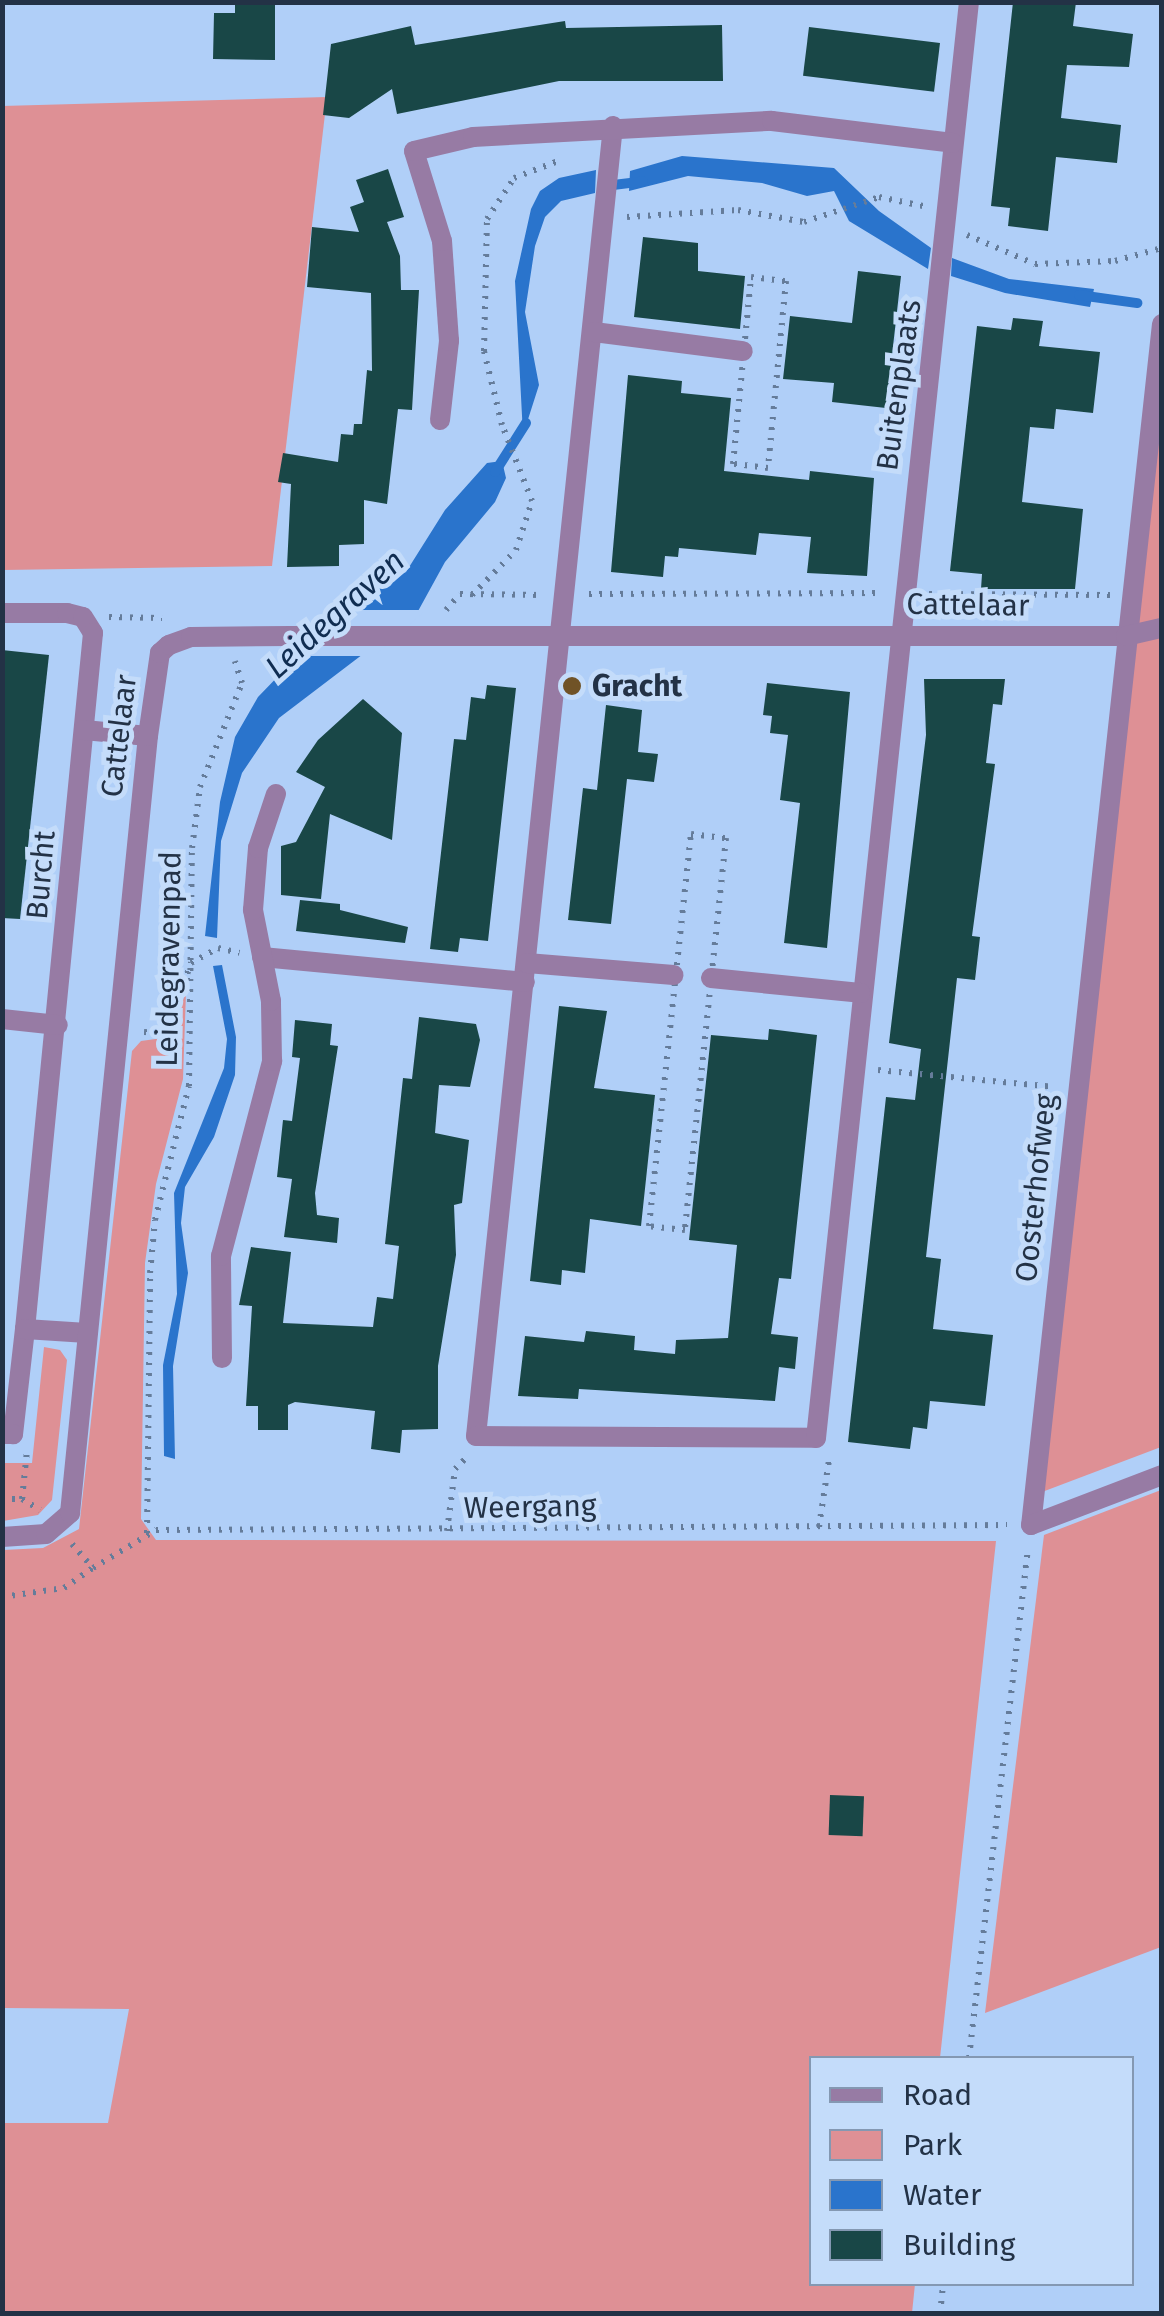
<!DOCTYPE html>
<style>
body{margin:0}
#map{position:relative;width:1164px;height:2316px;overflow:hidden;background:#b0cff8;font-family:"Fira Sans",sans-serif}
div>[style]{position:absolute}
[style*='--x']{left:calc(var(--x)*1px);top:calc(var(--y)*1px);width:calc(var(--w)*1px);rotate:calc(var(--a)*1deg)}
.green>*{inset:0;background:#de9095}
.water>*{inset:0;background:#2a74cc}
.pier>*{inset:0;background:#b0cff8}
.stream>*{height:10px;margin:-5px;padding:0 5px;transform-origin:5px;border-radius:5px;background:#2a74cc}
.building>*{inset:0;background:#194747;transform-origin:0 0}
.path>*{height:6px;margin-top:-3px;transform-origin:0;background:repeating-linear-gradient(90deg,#657c9a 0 2.5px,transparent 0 10.5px)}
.minor>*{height:20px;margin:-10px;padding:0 10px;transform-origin:10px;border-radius:10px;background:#977ba4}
.dots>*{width:28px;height:28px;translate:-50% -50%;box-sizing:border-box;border:5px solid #c4dcfa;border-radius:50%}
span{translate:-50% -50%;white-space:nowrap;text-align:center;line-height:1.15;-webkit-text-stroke:10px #c4dcfa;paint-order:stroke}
.street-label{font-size:30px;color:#233246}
.poi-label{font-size:30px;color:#233246;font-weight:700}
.left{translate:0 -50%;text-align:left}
.water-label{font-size:32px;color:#102d51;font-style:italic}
.frame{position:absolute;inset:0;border:5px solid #233246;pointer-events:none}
.legend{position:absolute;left:809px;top:2056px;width:325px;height:230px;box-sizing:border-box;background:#c4dcfa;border:2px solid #8498b2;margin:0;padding:12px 18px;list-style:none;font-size:30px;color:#233246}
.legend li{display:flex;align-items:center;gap:20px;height:50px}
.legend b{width:50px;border:2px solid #8498b2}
</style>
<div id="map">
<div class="green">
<i style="clip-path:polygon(327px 97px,272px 566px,3px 570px,2px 106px)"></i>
<i style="clip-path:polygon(1161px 416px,1161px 1447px,1042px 1492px)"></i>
<i style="clip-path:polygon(186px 992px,183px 1079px,156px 1184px,145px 1263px,141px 1519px,156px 1540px,996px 1541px,940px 2058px,812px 2058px,812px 2284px,915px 2284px,912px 2313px,3px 2313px,3px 2123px,108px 2123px,129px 2009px,3px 2008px,3px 1550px,43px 1548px,79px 1529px,132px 1051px,141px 1041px,170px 1037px)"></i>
<i style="clip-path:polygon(44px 1347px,60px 1350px,67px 1360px,52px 1500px,38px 1515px,3px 1521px,3px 1463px,32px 1463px)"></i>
<i style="clip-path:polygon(1161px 1490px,1161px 1947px,985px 2013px,1044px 1535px)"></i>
</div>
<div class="water">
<i style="clip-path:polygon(682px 156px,834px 168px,879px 211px,931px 248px,928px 269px,849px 221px,834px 191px,807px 196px,762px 183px,688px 176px,629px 191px,630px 171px)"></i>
<i style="clip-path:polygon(596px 170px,595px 193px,561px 201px,545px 217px,535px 246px,525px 312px,539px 385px,523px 435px,515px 281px,531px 209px,540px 191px,559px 178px)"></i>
<i style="clip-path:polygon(952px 258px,1009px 279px,1094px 289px,1090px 307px,1005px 293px,951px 276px)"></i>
<i style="clip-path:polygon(502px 461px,506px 478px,495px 502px,445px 562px,417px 613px,279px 718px,242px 773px,221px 841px,217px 938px,205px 936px,220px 802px,235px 737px,258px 697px,344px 608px,406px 572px,445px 510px,487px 463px)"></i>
<i style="clip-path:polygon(222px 965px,236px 1037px,235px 1075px,214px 1137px,185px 1187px,181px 1223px,188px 1273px,173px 1366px,175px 1459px,164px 1456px,163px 1365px,177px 1294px,174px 1193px,224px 1068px,227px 1039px,213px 966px)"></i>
</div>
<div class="pier">
<i style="clip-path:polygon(336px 610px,426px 610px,374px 656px,291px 656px)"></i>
</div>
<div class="stream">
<i style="--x:605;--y:186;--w:38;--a:-7"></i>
<i style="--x:1079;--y:295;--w:59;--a:7.9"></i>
<i style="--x:495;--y:472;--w:58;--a:-57.7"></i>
</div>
<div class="building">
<i style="clip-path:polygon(235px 2px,275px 2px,275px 60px,213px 59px,214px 13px,235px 13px)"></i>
<i style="clip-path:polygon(1013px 2px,1076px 2px,1073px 26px,1133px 34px,1129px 67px,1067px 65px,1061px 118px,1121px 125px,1117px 163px,1056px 157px,1048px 231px,1008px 226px,1010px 208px,991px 206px)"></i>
<i style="clip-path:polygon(565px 21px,566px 28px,722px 25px,723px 81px,559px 81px,397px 114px,392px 89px,349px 118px,323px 115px,331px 44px,411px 26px,415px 45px)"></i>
<i style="left:809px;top:27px;width:132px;height:49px;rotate:7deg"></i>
<i style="clip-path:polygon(388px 169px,404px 217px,387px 222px,400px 256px,401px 290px,419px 290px,412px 410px,398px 409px,387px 504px,364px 500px,364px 544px,339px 545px,339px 566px,287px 567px,291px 484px,278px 482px,283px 453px,338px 462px,341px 434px,353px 435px,354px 424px,362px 424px,367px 370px,372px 371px,371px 293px,307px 287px,312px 227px,359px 232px,350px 207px,364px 202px,356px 180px)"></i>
<i style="clip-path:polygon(643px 237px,698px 243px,698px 271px,745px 276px,740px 329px,634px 317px)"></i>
<i style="clip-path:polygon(858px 271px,901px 276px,886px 408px,832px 402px,834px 383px,783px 379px,790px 316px,852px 323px)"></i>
<i style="clip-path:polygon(1013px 318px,1043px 321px,1039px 346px,1100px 352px,1093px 413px,1056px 409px,1054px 429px,1030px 427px,1027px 456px,1022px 502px,1083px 509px,1075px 589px,981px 589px,982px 574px,950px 571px,977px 326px,1011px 330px)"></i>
<i style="clip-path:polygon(628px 375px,682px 381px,681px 393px,731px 398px,724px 471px,809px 480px,810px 471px,874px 478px,867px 576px,807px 573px,811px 537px,759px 533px,756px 555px,679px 548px,678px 557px,665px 556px,663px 577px,611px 572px)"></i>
<i style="clip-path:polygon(2px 650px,49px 655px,20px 919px,2px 918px)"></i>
<i style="clip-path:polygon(924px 679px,1005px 679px,1002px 705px,993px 704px,986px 763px,995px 764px,972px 936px,980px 937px,975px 980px,957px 978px,926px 1257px,941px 1259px,933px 1329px,993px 1335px,985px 1406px,930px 1401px,927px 1429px,913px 1427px,910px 1449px,848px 1442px,886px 1097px,915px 1100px,921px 1049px,889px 1043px,926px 735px)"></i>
<i style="clip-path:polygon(767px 683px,850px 692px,827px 948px,784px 943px,800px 803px,780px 800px,788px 735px,770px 733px,772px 716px,763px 715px)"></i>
<i style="clip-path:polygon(487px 685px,516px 688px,488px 941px,460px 938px,458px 952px,430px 949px,454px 739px,466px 740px,471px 697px,485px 699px)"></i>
<i style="clip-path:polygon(363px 699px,402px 733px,392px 840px,330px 814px,321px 899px,281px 895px,281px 846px,296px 842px,325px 787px,296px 772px,318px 740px)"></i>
<i style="clip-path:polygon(606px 705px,642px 710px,638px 752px,658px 754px,654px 782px,627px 779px,611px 924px,568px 920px,583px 788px,597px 790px)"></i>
<i style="clip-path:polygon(300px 900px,340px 904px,340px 910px,408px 927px,405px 943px,296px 931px)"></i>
<i style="clip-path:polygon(559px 1006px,607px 1011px,594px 1088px,655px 1095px,641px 1226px,590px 1219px,585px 1273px,562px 1270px,561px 1285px,530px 1281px)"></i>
<i style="clip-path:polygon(419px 1017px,476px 1024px,480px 1040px,470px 1087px,439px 1085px,435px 1133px,469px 1140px,462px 1203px,454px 1205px,456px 1255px,438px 1366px,438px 1429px,402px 1430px,400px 1453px,371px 1449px,375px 1411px,295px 1402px,288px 1405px,288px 1430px,258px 1430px,258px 1406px,246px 1406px,252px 1306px,239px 1305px,251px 1247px,291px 1252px,283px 1323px,373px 1327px,377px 1297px,393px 1299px,399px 1246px,385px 1244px,403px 1078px,412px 1079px)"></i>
<i style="clip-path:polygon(295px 1020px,332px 1024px,330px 1045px,338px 1046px,315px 1193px,317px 1215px,339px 1218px,337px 1243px,284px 1237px,292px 1179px,277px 1177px,283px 1120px,292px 1121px,300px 1058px,292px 1057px)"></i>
<i style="clip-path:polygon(769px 1029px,817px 1035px,791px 1279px,779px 1278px,771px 1334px,798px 1337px,795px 1369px,779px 1367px,775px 1401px,579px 1389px,578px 1399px,518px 1396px,525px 1336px,584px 1342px,586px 1331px,635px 1336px,634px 1350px,675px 1354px,676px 1340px,728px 1338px,737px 1245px,689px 1240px,711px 1035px,768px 1040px)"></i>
<i style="left:830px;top:1795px;width:34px;height:40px;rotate:2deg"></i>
</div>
<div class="path">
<i style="--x:627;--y:217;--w:111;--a:-3.6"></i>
<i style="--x:738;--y:210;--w:67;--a:10.3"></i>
<i style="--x:804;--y:222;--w:79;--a:-18.4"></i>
<i style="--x:879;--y:197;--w:45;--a:11.6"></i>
<i style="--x:967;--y:235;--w:74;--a:23.1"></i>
<i style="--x:1035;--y:264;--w:80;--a:-2.1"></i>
<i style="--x:1115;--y:261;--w:49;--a:-15.5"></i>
<i style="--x:751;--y:277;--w:35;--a:7"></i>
<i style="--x:786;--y:281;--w:188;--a:95.5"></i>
<i style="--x:768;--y:468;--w:35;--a:-173"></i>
<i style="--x:733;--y:464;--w:188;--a:-84.5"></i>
<i style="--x:589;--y:594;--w:292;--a:-0.2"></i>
<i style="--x:929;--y:594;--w:182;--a:0.3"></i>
<i style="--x:472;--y:595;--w:63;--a:-45.6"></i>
<i style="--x:516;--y:550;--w:52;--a:-71.9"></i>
<i style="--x:532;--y:501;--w:82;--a:-111.5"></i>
<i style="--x:502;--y:425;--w:76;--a:-103.7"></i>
<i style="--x:484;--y:351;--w:132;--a:-88.7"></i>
<i style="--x:487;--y:219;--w:49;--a:-56.6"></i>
<i style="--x:514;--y:178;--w:47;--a:-21.1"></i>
<i style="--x:446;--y:610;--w:21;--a:-49"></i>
<i style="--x:460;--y:594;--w:81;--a:0.7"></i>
<i style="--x:109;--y:617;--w:53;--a:1.1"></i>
<i style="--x:691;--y:834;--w:35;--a:7"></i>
<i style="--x:726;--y:838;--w:394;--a:96"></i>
<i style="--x:685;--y:1230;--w:36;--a:-174"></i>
<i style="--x:649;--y:1226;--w:394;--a:-83.9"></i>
<i style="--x:144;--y:1032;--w:18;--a:3"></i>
<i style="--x:162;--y:1033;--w:13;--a:-51"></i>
<i style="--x:170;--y:1023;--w:64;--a:-70.7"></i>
<i style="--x:191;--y:963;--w:31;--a:-29"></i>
<i style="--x:218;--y:948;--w:22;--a:13"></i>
<i style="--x:878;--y:1070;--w:178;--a:5.5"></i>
<i style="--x:2;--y:1499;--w:20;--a:0"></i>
<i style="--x:22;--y:1499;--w:21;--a:31"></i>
<i style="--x:22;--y:1499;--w:48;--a:-84.1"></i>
<i style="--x:819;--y:1527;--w:68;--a:-81.5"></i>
<i style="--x:447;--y:1531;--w:63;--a:-82.6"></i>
<i style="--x:455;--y:1469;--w:20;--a:-45"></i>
<i style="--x:147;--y:1533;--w:260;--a:-89.3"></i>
<i style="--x:150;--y:1273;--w:53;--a:-84.6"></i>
<i style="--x:155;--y:1220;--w:138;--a:-75.8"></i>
<i style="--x:189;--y:1086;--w:238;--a:-89.3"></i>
<i style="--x:192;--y:848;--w:62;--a:-82.5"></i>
<i style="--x:200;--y:787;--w:112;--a:-68"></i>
<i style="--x:242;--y:683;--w:23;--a:-108"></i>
<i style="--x:72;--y:1544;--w:32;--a:49"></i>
<i style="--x:93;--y:1568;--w:74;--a:-31.1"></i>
<i style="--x:156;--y:1530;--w:851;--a:-0.34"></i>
<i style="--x:2;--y:1597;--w:63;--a:-8.3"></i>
<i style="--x:64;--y:1588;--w:35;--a:-35"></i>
<i style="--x:969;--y:2058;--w:513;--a:-83.4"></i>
<i style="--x:940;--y:2314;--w:30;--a:-84"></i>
</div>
<div class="minor">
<i style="--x:613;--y:126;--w:1317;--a:95.97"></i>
<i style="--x:476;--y:1436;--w:340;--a:0.3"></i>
<i style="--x:816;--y:1438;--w:1444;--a:-83.92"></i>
<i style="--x:1162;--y:324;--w:1208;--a:96.22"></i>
<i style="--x:1031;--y:1525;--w:140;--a:-20.9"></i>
<i style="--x:594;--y:332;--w:150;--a:7.3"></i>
<i style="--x:440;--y:420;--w:80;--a:-83.5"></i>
<i style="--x:449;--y:341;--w:100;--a:-94"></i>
<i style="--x:442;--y:241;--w:94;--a:-107.3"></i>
<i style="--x:414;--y:151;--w:61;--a:-13.3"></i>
<i style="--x:473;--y:137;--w:299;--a:-3.1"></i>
<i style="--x:772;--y:121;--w:182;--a:6.9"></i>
<i style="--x:2;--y:613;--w:65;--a:0"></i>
<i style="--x:67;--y:613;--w:16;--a:14"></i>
<i style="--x:83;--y:617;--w:19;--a:58"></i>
<i style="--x:93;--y:633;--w:699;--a:95.58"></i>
<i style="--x:25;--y:1329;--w:106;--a:96.5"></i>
<i style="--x:13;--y:1434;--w:11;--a:180"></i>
<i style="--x:84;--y:730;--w:64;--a:5.4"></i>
<i style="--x:262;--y:957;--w:264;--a:5.4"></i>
<i style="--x:527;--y:963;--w:147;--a:4.7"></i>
<i style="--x:711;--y:978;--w:150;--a:5.7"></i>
<i style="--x:2;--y:1019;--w:56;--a:6.1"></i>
<i style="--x:25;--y:1329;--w:62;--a:3.7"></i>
<i style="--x:222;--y:1358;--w:102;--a:-90.6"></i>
<i style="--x:221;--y:1256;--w:202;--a:-75.3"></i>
<i style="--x:272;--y:1061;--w:60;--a:-91"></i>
<i style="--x:271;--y:1001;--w:93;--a:-101.2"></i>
<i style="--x:253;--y:910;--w:62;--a:-85.4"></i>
<i style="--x:258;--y:848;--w:57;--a:-71.6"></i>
<i style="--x:2;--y:1537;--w:44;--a:-3.9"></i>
<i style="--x:46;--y:1534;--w:32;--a:-41"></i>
<i style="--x:70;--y:1513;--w:781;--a:-84.27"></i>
<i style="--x:148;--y:736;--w:84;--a:-81.8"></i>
<i style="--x:160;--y:653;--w:12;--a:-42"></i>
<i style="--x:169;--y:645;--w:23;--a:-20"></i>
<i style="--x:191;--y:637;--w:100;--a:-0.6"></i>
<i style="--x:291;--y:636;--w:835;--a:0"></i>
<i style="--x:1126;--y:636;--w:37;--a:-13"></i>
</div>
<div class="dots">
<i style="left:572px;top:686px;background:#705327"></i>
</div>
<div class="street-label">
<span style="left:899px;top:385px;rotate:-82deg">Buitenplaats</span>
<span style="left:968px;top:605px;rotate:1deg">Cattelaar</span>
<span style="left:119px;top:736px;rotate:-83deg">Cattelaar</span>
<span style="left:41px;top:875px;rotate:-85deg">Burcht</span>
<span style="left:169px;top:959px;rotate:-89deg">Leidegravenpad</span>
<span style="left:1036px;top:1188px;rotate:-84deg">Oosterhofweg</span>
<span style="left:530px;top:1507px;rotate:-1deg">Weergang</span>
</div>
<div class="poi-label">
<span class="left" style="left:592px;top:686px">Gracht</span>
</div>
<div class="water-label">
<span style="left:335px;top:614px;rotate:-42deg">Leidegraven</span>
</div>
<div class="frame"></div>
<ul class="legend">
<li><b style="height:12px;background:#977ba4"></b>Road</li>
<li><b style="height:28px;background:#de9095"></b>Park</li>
<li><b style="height:28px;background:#2a74cc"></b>Water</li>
<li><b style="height:28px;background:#194747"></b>Building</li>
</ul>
</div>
